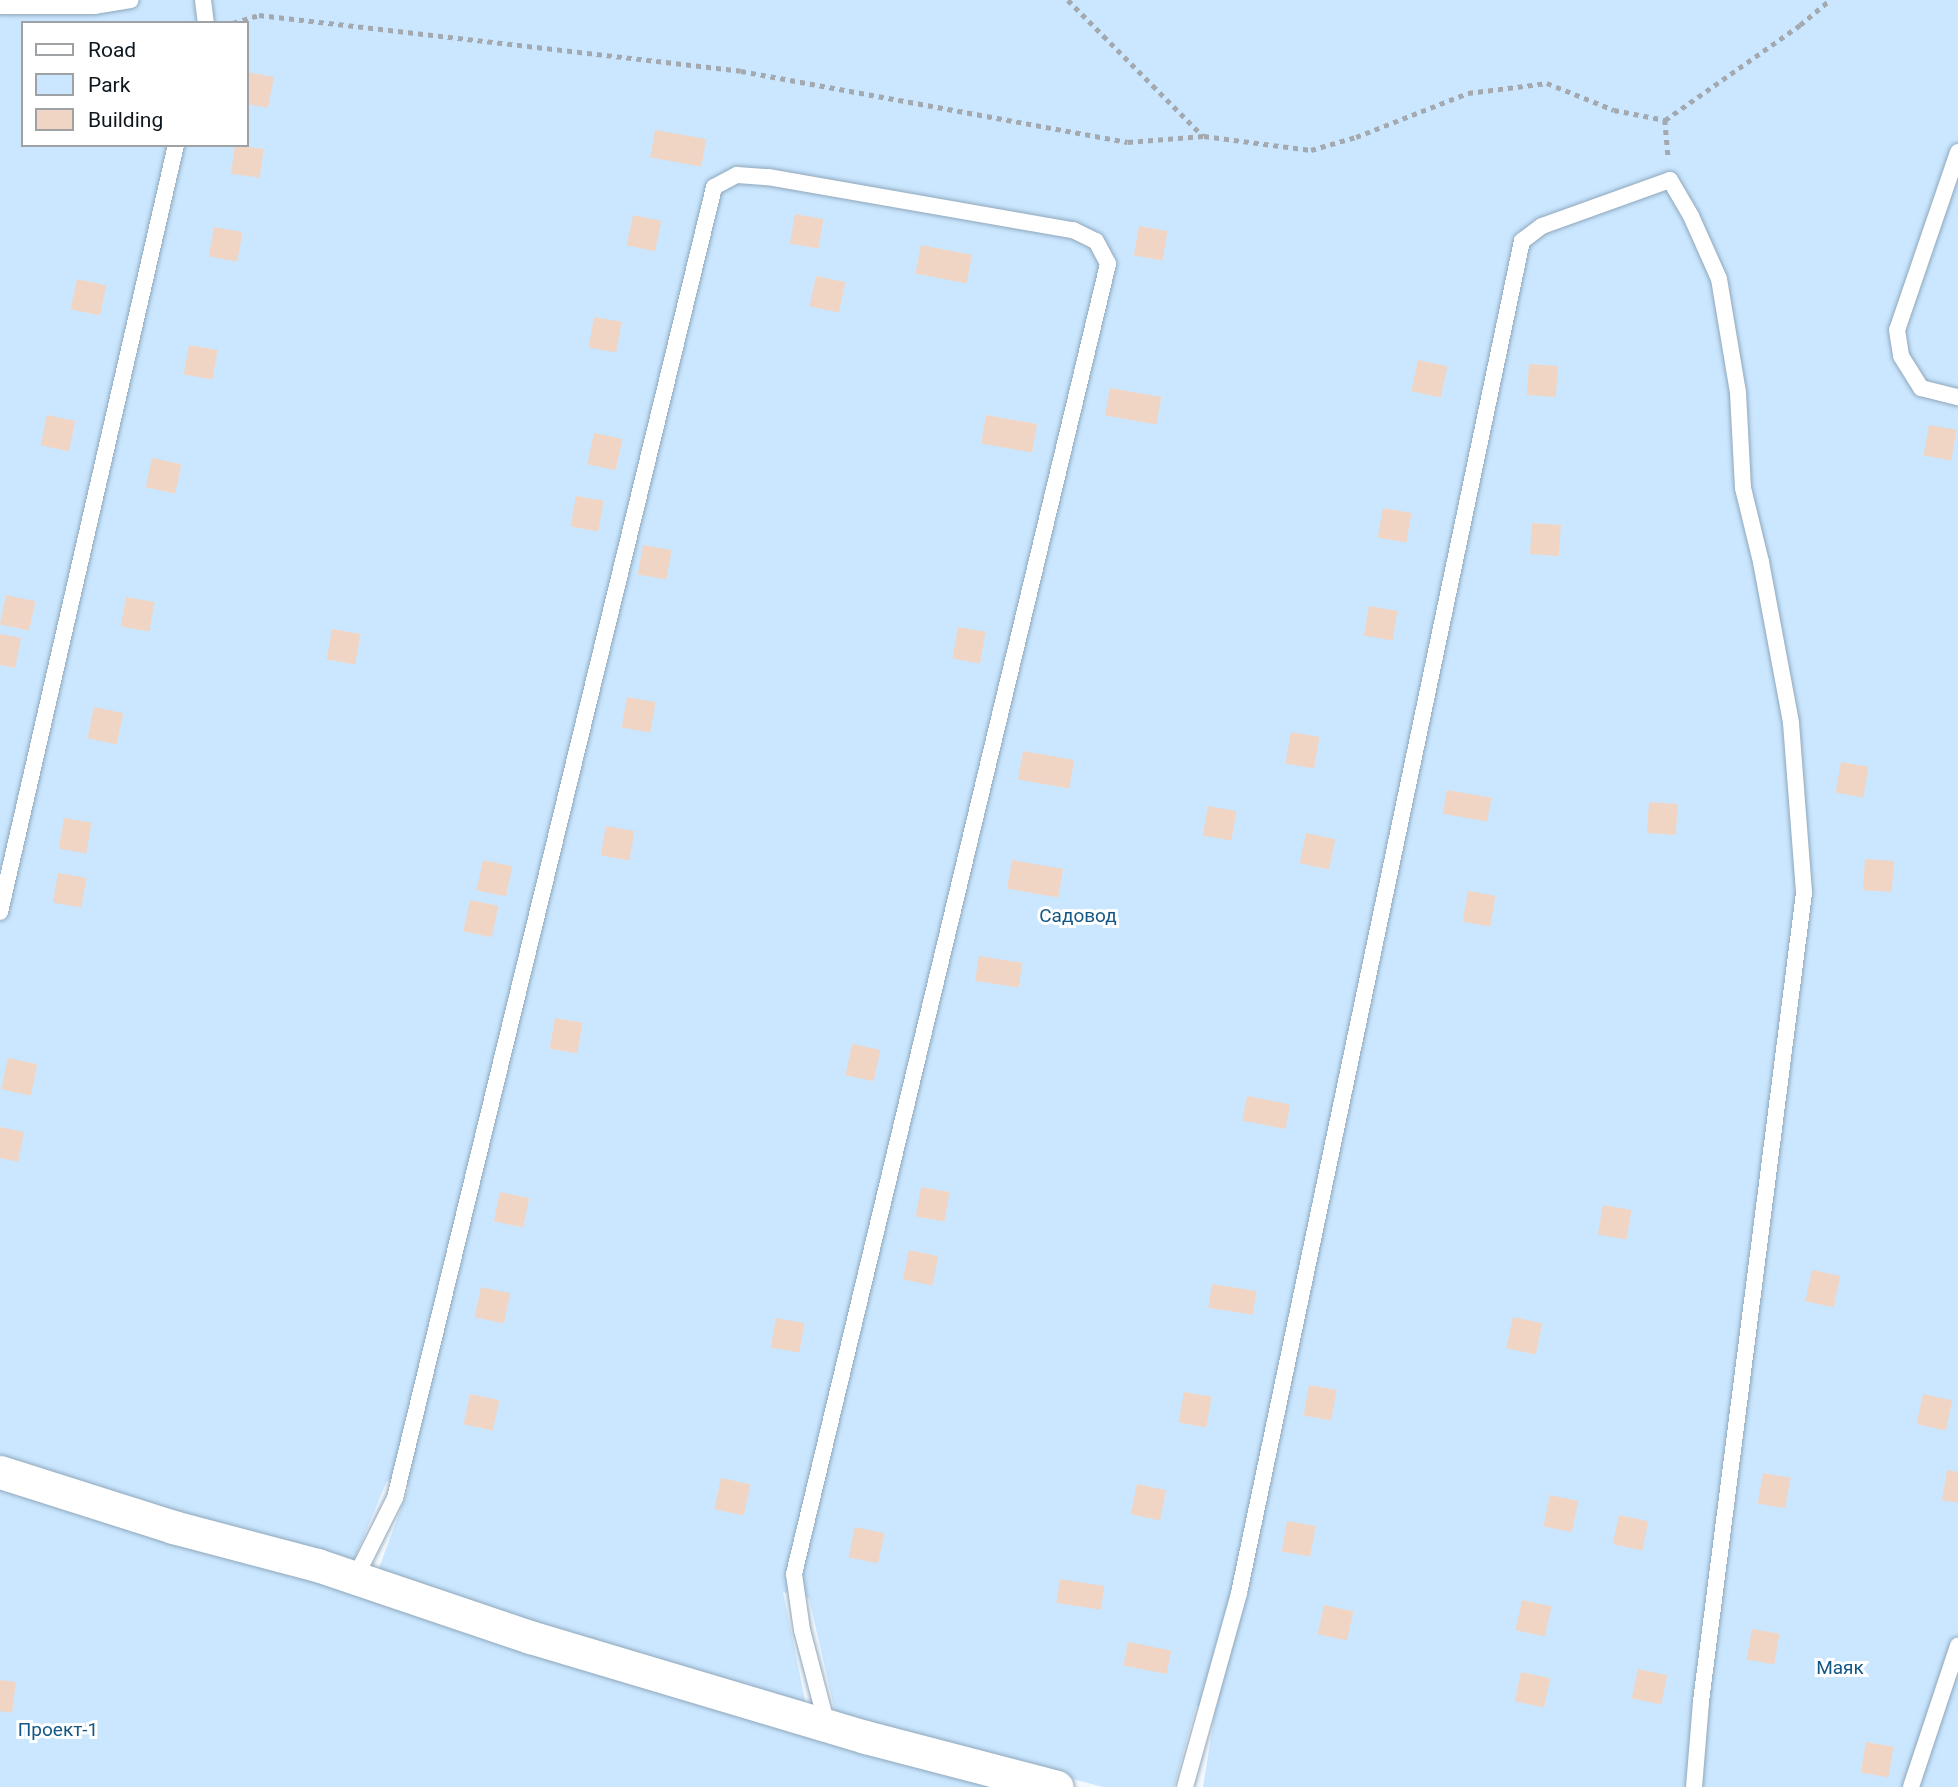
<!DOCTYPE html>
<meta charset="utf-8">
<style>
body{margin:0}
#map{position:relative;width:1958px;height:1787px;overflow:hidden;background:#f4f9fe;font-family:Roboto,sans-serif}
div>[style]{position:absolute}
[style*='--x']{left:calc(var(--x)*1px);top:calc(var(--y)*1px);width:calc(var(--w)*1px);rotate:calc(var(--a)*1deg)}
.green>*{inset:0;background:#cae7ff}
.building>*{inset:0;background:#f1d5c4;transform-origin:0 0}
.path>*{height:4.5px;margin-top:-2.25px;transform-origin:0;background:repeating-linear-gradient(90deg,#a3a9af 0 5px,transparent 0 10px)}
.roads{filter:drop-shadow(0 0 2px #8fa7bb) drop-shadow(0 0 2px #8fa7bb)}
.service>*{height:16px;margin:-8px;padding:0 8px;transform-origin:8px;border-radius:8px;background:#fff}
.minor>*{height:33px;margin:-16.5px;padding:0 16.5px;transform-origin:16.5px;border-radius:16.5px;background:#fff}
span{translate:-50% -50%;white-space:nowrap;text-align:center;line-height:1.15;-webkit-text-stroke:6px #fff;paint-order:stroke}
.park-label{font-size:19px;color:#125785}
.legend{position:absolute;left:21px;top:21px;width:228px;height:126px;box-sizing:border-box;background:#fff;border:2px solid #9fa2a5;margin:0;padding:9px 12px;list-style:none;font-size:21px;color:#0e171e}
.legend li{display:flex;align-items:center;gap:14px;height:35px}
.legend b{width:35px;border:2px solid #9fa2a5}
</style>
<div id="map">
<div class="green">
<i style="clip-path:polygon(evenodd,0 0,1958px 0,1958px 1787px,1203px 1787px,1215px 1712px,1196px 1706px,1174px 1787px,1103px 1787px,836px 1716px,809px 1598px,783px 1592px,806px 1705px,376px 1576px,409px 1487px,387px 1481px,352px 1564px,0 1457px,0 0,23px 23px,247px 23px,247px 145px,23px 145px,23px 23px)"></i>
<i style="clip-path:polygon(0 1490px,348px 1591px,997px 1787px,0 1787px)"></i>
</div>
<div class="building">
<i style="clip-path:polygon(247px 72px,274px 77px,268px 108px,247px 104px)"></i>
<i style="left:655px;top:130px;width:52px;height:28px;rotate:10deg"></i>
<i style="left:235px;top:145px;width:29px;height:29px;rotate:8deg"></i>
<i style="left:795px;top:214px;width:29px;height:30px;rotate:10deg"></i>
<i style="left:633px;top:215px;width:29px;height:31px;rotate:12deg"></i>
<i style="left:1139px;top:226px;width:29px;height:30px;rotate:10deg"></i>
<i style="left:214px;top:227px;width:29px;height:30px;rotate:10deg"></i>
<i style="left:921px;top:245px;width:52px;height:29px;rotate:11deg"></i>
<i style="left:816px;top:276px;width:30px;height:31px;rotate:12deg"></i>
<i style="left:77px;top:279px;width:30px;height:31px;rotate:12deg"></i>
<i style="left:594px;top:317px;width:28px;height:31px;rotate:10deg"></i>
<i style="left:189px;top:345px;width:29px;height:30px;rotate:10deg"></i>
<i style="left:1418px;top:360px;width:30px;height:32px;rotate:12deg"></i>
<i style="left:1529px;top:364px;width:29px;height:31px;rotate:4deg"></i>
<i style="left:1110px;top:388px;width:52px;height:28px;rotate:10deg"></i>
<i style="left:47px;top:415px;width:29px;height:31px;rotate:12deg"></i>
<i style="left:986px;top:415px;width:52px;height:29px;rotate:10deg"></i>
<i style="left:1929px;top:425px;width:28px;height:31px;rotate:10deg"></i>
<i style="left:594px;top:433px;width:29px;height:32px;rotate:12deg"></i>
<i style="left:152px;top:458px;width:30px;height:30px;rotate:12deg"></i>
<i style="left:576px;top:496px;width:28px;height:31px;rotate:10deg"></i>
<i style="left:1383px;top:508px;width:29px;height:30px;rotate:10deg"></i>
<i style="left:1532px;top:523px;width:29px;height:31px;rotate:4deg"></i>
<i style="left:643px;top:545px;width:29px;height:30px;rotate:10deg"></i>
<i style="left:6px;top:595px;width:30px;height:30px;rotate:12deg"></i>
<i style="left:126px;top:597px;width:29px;height:30px;rotate:10deg"></i>
<i style="left:1369px;top:606px;width:29px;height:30px;rotate:10deg"></i>
<i style="left:958px;top:627px;width:28px;height:32px;rotate:10deg"></i>
<i style="left:332px;top:629px;width:29px;height:31px;rotate:10deg"></i>
<i style="clip-path:polygon(0 634px,21px 638px,15px 668px,0 665px)"></i>
<i style="left:627px;top:697px;width:29px;height:31px;rotate:10deg"></i>
<i style="left:94px;top:707px;width:30px;height:32px;rotate:12deg"></i>
<i style="left:1291px;top:732px;width:29px;height:32px;rotate:10deg"></i>
<i style="left:1023px;top:751px;width:52px;height:29px;rotate:10deg"></i>
<i style="left:1841px;top:762px;width:28px;height:31px;rotate:10deg"></i>
<i style="left:1447px;top:790px;width:45px;height:24px;rotate:10deg"></i>
<i style="left:1649px;top:802px;width:29px;height:31px;rotate:4deg"></i>
<i style="left:1208px;top:806px;width:29px;height:30px;rotate:10deg"></i>
<i style="left:64px;top:818px;width:28px;height:31px;rotate:10deg"></i>
<i style="left:606px;top:826px;width:29px;height:30px;rotate:10deg"></i>
<i style="left:1306px;top:833px;width:30px;height:31px;rotate:12deg"></i>
<i style="left:1865px;top:859px;width:29px;height:31px;rotate:4deg"></i>
<i style="left:483px;top:860px;width:30px;height:31px;rotate:12deg"></i>
<i style="left:1012px;top:860px;width:52px;height:29px;rotate:10deg"></i>
<i style="left:58px;top:873px;width:29px;height:30px;rotate:10deg"></i>
<i style="left:1468px;top:891px;width:28px;height:31px;rotate:10deg"></i>
<i style="left:470px;top:900px;width:29px;height:32px;rotate:12deg"></i>
<i style="left:979px;top:956px;width:44px;height:25px;rotate:9deg"></i>
<i style="left:555px;top:1018px;width:28px;height:31px;rotate:10deg"></i>
<i style="left:852px;top:1044px;width:29px;height:32px;rotate:12deg"></i>
<i style="left:8px;top:1058px;width:30px;height:32px;rotate:12deg"></i>
<i style="left:1247px;top:1096px;width:44px;height:25px;rotate:11deg"></i>
<i style="clip-path:polygon(0 1127px,24px 1132px,18px 1162px,0 1158px)"></i>
<i style="left:921px;top:1187px;width:29px;height:30px;rotate:10deg"></i>
<i style="left:500px;top:1192px;width:30px;height:30px;rotate:12deg"></i>
<i style="left:1603px;top:1205px;width:29px;height:30px;rotate:10deg"></i>
<i style="left:909px;top:1250px;width:30px;height:30px;rotate:12deg"></i>
<i style="left:1812px;top:1270px;width:29px;height:32px;rotate:12deg"></i>
<i style="left:1212px;top:1284px;width:45px;height:24px;rotate:9deg"></i>
<i style="left:481px;top:1287px;width:30px;height:31px;rotate:12deg"></i>
<i style="left:1513px;top:1317px;width:30px;height:32px;rotate:12deg"></i>
<i style="left:776px;top:1318px;width:29px;height:30px;rotate:10deg"></i>
<i style="left:1309px;top:1385px;width:28px;height:31px;rotate:10deg"></i>
<i style="left:1184px;top:1392px;width:28px;height:31px;rotate:10deg"></i>
<i style="left:470px;top:1394px;width:30px;height:31px;rotate:12deg"></i>
<i style="left:1923px;top:1394px;width:30px;height:31px;rotate:12deg"></i>
<i style="clip-path:polygon(1947px 1470px,1958px 1472px,1958px 1503px,1942px 1500px)"></i>
<i style="left:1763px;top:1473px;width:28px;height:31px;rotate:10deg"></i>
<i style="left:721px;top:1478px;width:30px;height:32px;rotate:12deg"></i>
<i style="left:1137px;top:1484px;width:30px;height:31px;rotate:12deg"></i>
<i style="left:1550px;top:1495px;width:29px;height:32px;rotate:12deg"></i>
<i style="left:1619px;top:1515px;width:30px;height:30px;rotate:12deg"></i>
<i style="left:1287px;top:1521px;width:29px;height:31px;rotate:10deg"></i>
<i style="left:855px;top:1527px;width:30px;height:31px;rotate:12deg"></i>
<i style="left:1060px;top:1579px;width:45px;height:24px;rotate:9deg"></i>
<i style="left:1522px;top:1600px;width:30px;height:31px;rotate:12deg"></i>
<i style="left:1324px;top:1605px;width:30px;height:30px;rotate:12deg"></i>
<i style="left:1752px;top:1629px;width:28px;height:31px;rotate:10deg"></i>
<i style="left:1128px;top:1642px;width:44px;height:24px;rotate:11deg"></i>
<i style="left:1638px;top:1669px;width:30px;height:30px;rotate:12deg"></i>
<i style="left:1521px;top:1672px;width:30px;height:30px;rotate:12deg"></i>
<i style="left:0;top:1680px;width:16px;height:31px;rotate:7deg"></i>
<i style="left:1866px;top:1742px;width:28px;height:31px;rotate:10deg"></i>
</div>
<div class="path">
<i style="--x:1068;--y:0;--w:192;--a:45.2"></i>
<i style="--x:233;--y:23;--w:27;--a:-17"></i>
<i style="--x:259;--y:15;--w:485;--a:6.6"></i>
<i style="--x:741;--y:71;--w:393;--a:10.4"></i>
<i style="--x:1128;--y:142;--w:76;--a:-4.5"></i>
<i style="--x:1204;--y:136;--w:108;--a:7.5"></i>
<i style="--x:1311;--y:150;--w:47;--a:-16.1"></i>
<i style="--x:1356;--y:137;--w:120;--a:-21.4"></i>
<i style="--x:1468;--y:93;--w:80;--a:-7.2"></i>
<i style="--x:1547;--y:83;--w:72;--a:21.9"></i>
<i style="--x:1614;--y:110;--w:52;--a:11.1"></i>
<i style="--x:1665;--y:120;--w:35;--a:85"></i>
<i style="--x:1665;--y:120;--w:165;--a:-35.1"></i>
<i style="--x:1800;--y:25;--w:39;--a:-40"></i>
</div>
<div class="roads">
<div class="service">
<i style="--x:203;--y:0;--w:23;--a:83"></i>
<i style="--x:0;--y:6;--w:94;--a:0"></i>
<i style="--x:94;--y:6;--w:37;--a:-9"></i>
<i style="--x:1958;--y:152;--w:188;--a:108.9"></i>
<i style="--x:1897;--y:330;--w:26;--a:81"></i>
<i style="--x:1901;--y:356;--w:38;--a:58"></i>
<i style="--x:1921;--y:388;--w:38;--a:14"></i>
<i style="--x:0;--y:912;--w:787;--a:-77.08"></i>
<i style="--x:355;--y:1578;--w:89;--a:-63.4"></i>
<i style="--x:395;--y:1498;--w:1349;--a:-76.32"></i>
<i style="--x:714;--y:187;--w:26;--a:-28"></i>
<i style="--x:737;--y:175;--w:31;--a:4"></i>
<i style="--x:768;--y:177;--w:310;--a:9.9"></i>
<i style="--x:1073;--y:230;--w:25;--a:26"></i>
<i style="--x:1096;--y:241;--w:26;--a:62"></i>
<i style="--x:1108;--y:264;--w:1347;--a:103.48"></i>
<i style="--x:794;--y:1574;--w:57;--a:81.9"></i>
<i style="--x:802;--y:1630;--w:98;--a:75.3"></i>
<i style="--x:1185;--y:1787;--w:201;--a:-74.4"></i>
<i style="--x:1239;--y:1593;--w:1381;--a:-78.18"></i>
<i style="--x:1522;--y:241;--w:25;--a:-37"></i>
<i style="--x:1542;--y:226;--w:136;--a:-19.8"></i>
<i style="--x:1670;--y:180;--w:42;--a:59.7"></i>
<i style="--x:1691;--y:216;--w:69;--a:66"></i>
<i style="--x:1719;--y:279;--w:116;--a:80.5"></i>
<i style="--x:1738;--y:393;--w:95;--a:87"></i>
<i style="--x:1743;--y:488;--w:76;--a:76.3"></i>
<i style="--x:1761;--y:562;--w:164;--a:79.4"></i>
<i style="--x:1791;--y:723;--w:170;--a:85.6"></i>
<i style="--x:1804;--y:893;--w:816;--a:97.26"></i>
<i style="--x:1701;--y:1702;--w:85;--a:94.7"></i>
<i style="--x:1911;--y:1787;--w:149;--a:-71.6"></i>
</div>
<div class="minor">
<i style="--x:0;--y:1472;--w:182;--a:17.6"></i>
<i style="--x:173;--y:1527;--w:149;--a:14.8"></i>
<i style="--x:317;--y:1565;--w:225;--a:18.7"></i>
<i style="--x:530;--y:1637;--w:350;--a:16.6"></i>
<i style="--x:865;--y:1737;--w:198;--a:14.6"></i>
</div>
</div>
<div class="park-label">
<span style="left:1078px;top:916px">Садовод</span>
<span style="left:1840px;top:1668px">Маяк</span>
<span style="left:58px;top:1730px">Проект-1</span>
</div>
<ul class="legend">
<li><b style="height:9px;background:#fff"></b>Road</li>
<li><b style="height:19px;background:#cae7ff"></b>Park</li>
<li><b style="height:19px;background:#f1d5c4"></b>Building</li>
</ul>
</div>
